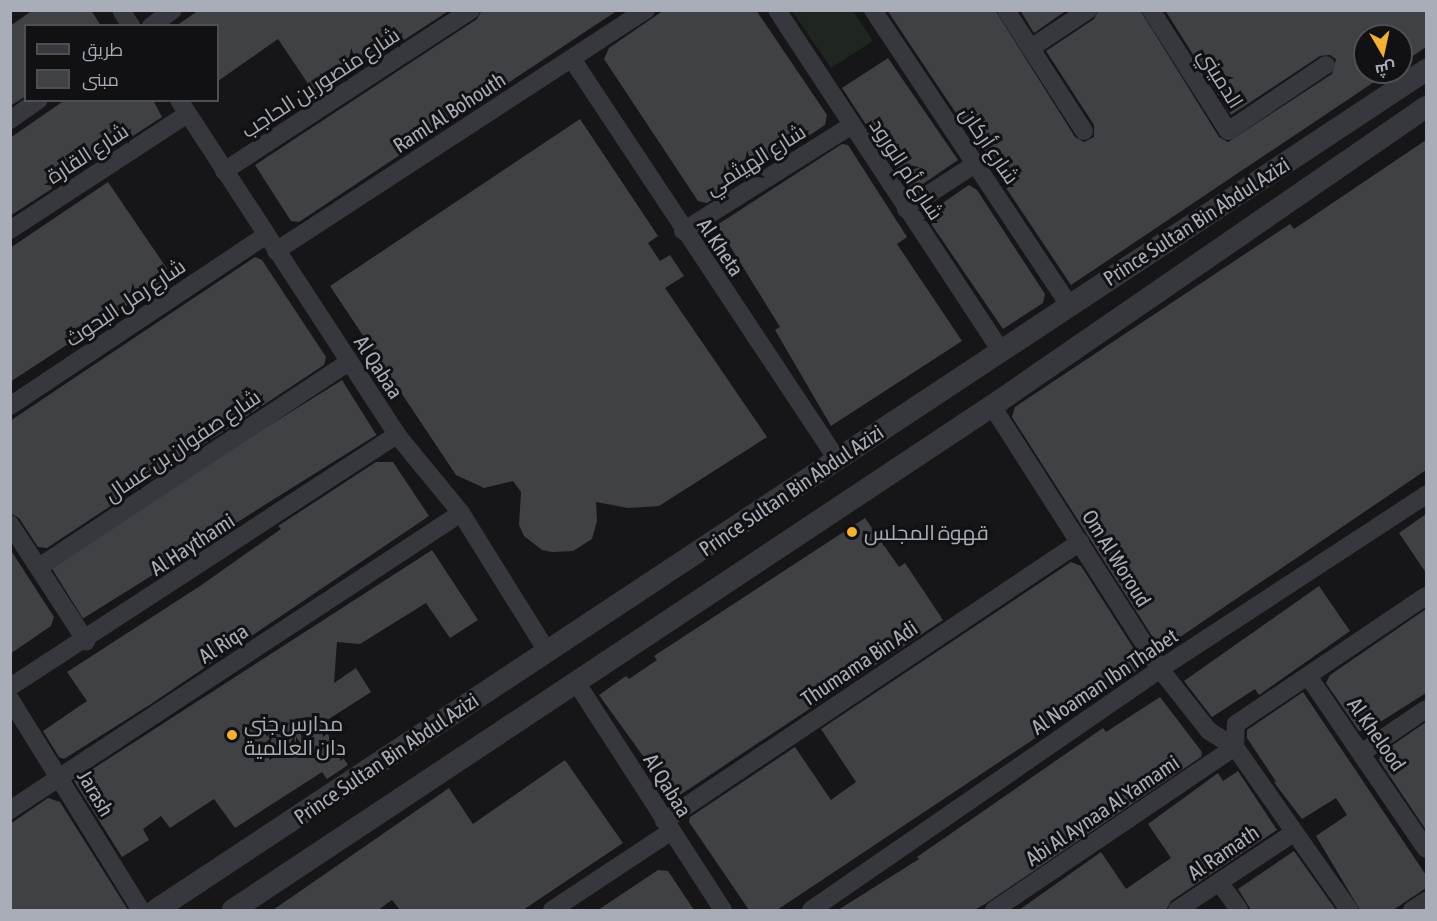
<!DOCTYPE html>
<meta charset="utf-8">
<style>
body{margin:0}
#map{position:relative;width:1437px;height:921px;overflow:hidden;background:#161618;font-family:"Asap Condensed",Cairo,sans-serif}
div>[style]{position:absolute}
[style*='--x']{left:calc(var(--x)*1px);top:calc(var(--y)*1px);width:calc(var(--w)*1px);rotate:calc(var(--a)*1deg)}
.green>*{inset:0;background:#1e261f}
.building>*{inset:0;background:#404145;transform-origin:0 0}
.minor>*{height:18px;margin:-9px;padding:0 9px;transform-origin:9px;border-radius:9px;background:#37383d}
.tertiary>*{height:22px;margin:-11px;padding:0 11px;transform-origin:11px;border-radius:11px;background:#37383d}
.dots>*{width:16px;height:16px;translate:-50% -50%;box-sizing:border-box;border:3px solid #111113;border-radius:50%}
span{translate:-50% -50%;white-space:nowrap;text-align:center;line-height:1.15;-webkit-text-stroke:6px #111113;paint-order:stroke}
.street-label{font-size:21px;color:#a8adb8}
.poi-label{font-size:21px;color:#a8adb8}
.left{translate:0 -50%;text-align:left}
.frame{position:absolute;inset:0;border:12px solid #a8adb8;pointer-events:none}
.legend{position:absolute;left:24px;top:24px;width:195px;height:78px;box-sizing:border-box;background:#111113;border:2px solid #4d4f55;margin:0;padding:8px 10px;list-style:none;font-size:18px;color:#a8adb8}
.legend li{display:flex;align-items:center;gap:12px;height:30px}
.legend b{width:30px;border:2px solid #4d4f55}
.north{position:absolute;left:1353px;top:24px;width:60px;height:60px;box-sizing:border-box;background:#111113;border:2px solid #4d4f55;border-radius:50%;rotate:171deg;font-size:16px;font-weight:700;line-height:24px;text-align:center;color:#a8adb8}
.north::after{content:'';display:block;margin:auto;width:21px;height:27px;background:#f2b134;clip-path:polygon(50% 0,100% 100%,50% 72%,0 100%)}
</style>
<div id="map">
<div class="green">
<i style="clip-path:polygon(792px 11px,853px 11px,873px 41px,831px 68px)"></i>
</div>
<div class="building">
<i style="clip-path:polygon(33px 10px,91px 10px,101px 26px,26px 26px,26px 96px,10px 106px,10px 26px)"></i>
<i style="clip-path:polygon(199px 10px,450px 10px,317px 97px,278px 39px,218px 81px,218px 26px,176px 26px)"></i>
<i style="clip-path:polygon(482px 10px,618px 10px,299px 222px,291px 221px,255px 165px,477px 19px)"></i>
<i style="clip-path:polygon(664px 10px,756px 10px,827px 115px,825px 125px,707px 203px,698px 201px,604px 59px,609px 48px)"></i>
<i style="clip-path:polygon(887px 10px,995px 10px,1075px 137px,1084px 142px,1094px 137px,1094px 125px,1046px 51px,1094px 19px,1099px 10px,1140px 10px,1219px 137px,1228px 142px,1332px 74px,1336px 59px,1330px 55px,1320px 56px,1231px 115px,1165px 10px,1426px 10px,1426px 47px,1401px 64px,1401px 36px,1365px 36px,1365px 72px,1389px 72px,1071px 285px)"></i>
<i style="clip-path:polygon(1020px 10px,1067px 10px,1034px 33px)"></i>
<i style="clip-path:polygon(888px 58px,958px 160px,914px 190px,909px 190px,842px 88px)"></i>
<i style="clip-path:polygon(65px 100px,153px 100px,162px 117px,10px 216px,10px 138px)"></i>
<i style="clip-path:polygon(580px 119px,658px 236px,648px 243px,660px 261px,670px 255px,684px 276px,665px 288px,767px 437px,659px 506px,628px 508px,596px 502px,597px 521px,592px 539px,573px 551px,552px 552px,542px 550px,524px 536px,519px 525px,521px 492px,513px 481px,484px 488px,456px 475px,330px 286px)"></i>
<i style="clip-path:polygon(1426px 140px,1426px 470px,1161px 650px,1012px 417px,1015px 407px,1290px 224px,1294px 229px)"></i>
<i style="clip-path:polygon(842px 144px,848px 145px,907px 237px,897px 244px,962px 341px,831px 426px,775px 330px,780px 327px,717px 225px)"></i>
<i style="clip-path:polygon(108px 182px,172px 276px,10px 382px,10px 248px)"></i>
<i style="clip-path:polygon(969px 185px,977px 190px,1045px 294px,1043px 303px,1003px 329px,925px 215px)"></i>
<i style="clip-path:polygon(255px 257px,262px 260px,326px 357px,324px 365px,47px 548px,38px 547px,19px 518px,10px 513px,10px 421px)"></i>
<i style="left:342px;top:380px;width:65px;height:346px;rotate:58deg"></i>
<i style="clip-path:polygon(376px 462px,393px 462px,429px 516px,151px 704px,64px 759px,59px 757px,43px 731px,87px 701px,67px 672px,200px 586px,281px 529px,278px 526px)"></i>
<i style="clip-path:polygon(1426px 514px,1426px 573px,1399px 533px)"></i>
<i style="clip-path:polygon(865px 518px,899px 567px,905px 563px,943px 620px,674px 799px,599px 695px,626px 676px,629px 679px,657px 660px,654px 656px)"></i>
<i style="clip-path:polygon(10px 549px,54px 617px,51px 626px,10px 654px)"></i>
<i style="clip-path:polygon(432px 550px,478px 620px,450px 638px,426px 603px,360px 644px,337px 642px,334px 683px,356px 668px,371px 692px,321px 724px,348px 765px,327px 779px,322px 772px,235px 828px,214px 799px,170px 828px,161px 816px,143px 829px,149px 840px,122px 857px,74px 781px)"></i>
<i style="clip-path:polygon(1071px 562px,1081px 566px,1141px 660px,1139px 669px,777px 910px,749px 910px,689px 822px,690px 817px,795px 747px,831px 800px,856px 782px,821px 729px)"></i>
<i style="clip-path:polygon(1319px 586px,1350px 631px,1259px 695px,1255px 689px,1212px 717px,1184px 681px)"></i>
<i style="clip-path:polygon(1426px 609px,1426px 693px,1366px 731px,1359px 731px,1326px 683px,1330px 675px)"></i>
<i style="clip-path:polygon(1303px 692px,1426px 875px,1426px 888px,1393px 910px,1360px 910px,1316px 836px,1347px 815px,1336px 798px,1302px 819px,1273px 781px,1277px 783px,1247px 738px,1247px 730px)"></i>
<i style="clip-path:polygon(1160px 697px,1202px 752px,1201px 757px,985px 904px,974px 910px,838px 910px,919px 859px,917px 857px,1103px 728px,1106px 732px)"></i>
<i style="clip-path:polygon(1426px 722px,1426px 830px,1379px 760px,1381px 753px)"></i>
<i style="clip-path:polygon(565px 760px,623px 843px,523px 910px,400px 910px,392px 900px,378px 910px,273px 910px,449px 788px,473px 824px)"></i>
<i style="clip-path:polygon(1238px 771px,1277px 830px,1171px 901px,1166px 910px,1019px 910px,1101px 852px,1126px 889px,1171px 858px,1148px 824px,1218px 773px,1223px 781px)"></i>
<i style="clip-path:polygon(48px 798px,60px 802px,128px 910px,10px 910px,10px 824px)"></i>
<i style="clip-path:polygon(1294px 851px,1336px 910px,1251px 910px,1238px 889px)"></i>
<i style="clip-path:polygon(658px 870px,668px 871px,694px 910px,598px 910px)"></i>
</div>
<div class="minor">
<i style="--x:121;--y:10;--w:19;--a:58"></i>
<i style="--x:777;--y:10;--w:408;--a:56.7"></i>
<i style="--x:873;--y:10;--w:354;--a:56.4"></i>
<i style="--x:1006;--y:10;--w:144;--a:57.2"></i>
<i style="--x:1151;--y:10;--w:143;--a:57.5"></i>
<i style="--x:1228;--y:131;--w:118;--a:-34"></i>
<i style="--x:151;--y:26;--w:27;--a:-36"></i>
<i style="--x:1031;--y:48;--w:69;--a:-33.7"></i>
<i style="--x:572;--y:59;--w:480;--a:56.5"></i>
<i style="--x:179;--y:100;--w:400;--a:56.9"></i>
<i style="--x:397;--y:435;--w:101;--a:50.6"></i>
<i style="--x:461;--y:513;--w:165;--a:58.1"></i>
<i style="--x:10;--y:120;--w:35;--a:-35"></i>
<i style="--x:224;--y:171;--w:295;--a:-33.1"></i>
<i style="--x:906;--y:209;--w:82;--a:-33.1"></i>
<i style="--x:10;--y:230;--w:212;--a:-33.2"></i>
<i style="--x:683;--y:231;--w:199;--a:-32.1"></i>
<i style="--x:276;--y:251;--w:442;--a:-33.1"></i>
<i style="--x:10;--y:406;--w:306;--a:-33.7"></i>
<i style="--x:992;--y:406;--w:312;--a:57.4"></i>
<i style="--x:1160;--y:669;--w:79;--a:51.7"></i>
<i style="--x:1209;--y:731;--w:31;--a:32"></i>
<i style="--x:1235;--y:747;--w:23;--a:-88"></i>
<i style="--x:1236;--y:724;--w:229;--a:-34"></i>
<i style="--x:10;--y:524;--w:140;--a:57"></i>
<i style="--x:39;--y:567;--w:372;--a:-33.5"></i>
<i style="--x:1308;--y:676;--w:209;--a:55.7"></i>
<i style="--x:576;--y:682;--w:271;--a:57.2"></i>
<i style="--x:10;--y:687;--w:462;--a:-33.1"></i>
<i style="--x:10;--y:699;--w:248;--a:58.2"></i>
<i style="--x:1363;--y:752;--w:76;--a:-34.3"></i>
<i style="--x:10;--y:810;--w:540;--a:-33.37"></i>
<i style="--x:664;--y:821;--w:501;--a:-33.85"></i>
<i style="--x:1219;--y:882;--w:34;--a:54"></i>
<i style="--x:552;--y:910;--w:141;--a:-33.5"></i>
<i style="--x:811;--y:910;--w:424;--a:-34.6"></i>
<i style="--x:1160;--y:669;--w:318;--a:-33.2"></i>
<i style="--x:994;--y:910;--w:291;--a:-34.1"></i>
<i style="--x:1235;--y:747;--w:199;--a:55"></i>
<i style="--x:1177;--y:910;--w:141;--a:-33.5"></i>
<i style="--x:1412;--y:910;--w:17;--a:-33"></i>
</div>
<div class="tertiary">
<i style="--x:156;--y:910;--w:1523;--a:-33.48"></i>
<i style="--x:233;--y:910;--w:911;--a:-33.59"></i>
<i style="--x:992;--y:406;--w:527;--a:-34.56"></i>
</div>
<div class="dots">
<i style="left:852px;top:532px;background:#f2b134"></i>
<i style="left:232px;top:735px;background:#f2b134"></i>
</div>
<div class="street-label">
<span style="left:1221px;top:78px;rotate:58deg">الدميني</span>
<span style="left:320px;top:82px;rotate:-33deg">شارع منصور بن الحاجب</span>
<span style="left:449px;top:112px;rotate:-33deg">Raml Al Bohouth</span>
<span style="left:990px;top:145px;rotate:56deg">شارع أركان</span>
<span style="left:87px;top:153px;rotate:-33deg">شارع القارة</span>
<span style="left:755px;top:159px;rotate:-32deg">شارع الهيثمي</span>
<span style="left:907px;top:169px;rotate:57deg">شارع أم الورود</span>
<span style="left:1196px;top:221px;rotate:-33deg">Prince Sultan Bin Abdul Azizi</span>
<span style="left:721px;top:247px;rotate:56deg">Al Kheta</span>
<span style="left:125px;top:302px;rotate:-34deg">شارع رمل البحوث</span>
<span style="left:379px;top:367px;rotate:57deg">Al Qabaa</span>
<span style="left:182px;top:445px;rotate:-34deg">شارع صفوان بن عسال</span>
<span style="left:791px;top:490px;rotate:-34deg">Prince Sultan Bin Abdul Azizi</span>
<span style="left:192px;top:544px;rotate:-33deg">Al Haythami</span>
<span style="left:1117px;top:558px;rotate:58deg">Om Al Woroud</span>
<span style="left:223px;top:643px;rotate:-33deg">Al Riqa</span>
<span style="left:859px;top:663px;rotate:-34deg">Thumama Bin Adi</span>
<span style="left:1104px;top:681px;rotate:-34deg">Al Noaman Ibn Thabet</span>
<span style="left:1377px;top:734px;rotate:55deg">Al Khelood</span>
<span style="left:386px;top:758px;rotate:-34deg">Prince Sultan Bin Abdul Azizi</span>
<span style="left:668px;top:785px;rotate:58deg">Al Qabaa</span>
<span style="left:96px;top:793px;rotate:59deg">Jarash</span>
<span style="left:1102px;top:810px;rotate:-34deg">Abi Al Aynaa Al Yamami</span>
<span style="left:1223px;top:852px;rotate:-34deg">Al Ramath</span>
</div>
<div class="poi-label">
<span class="left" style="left:864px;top:532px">قهوة المجلس</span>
<span class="left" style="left:244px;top:735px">مدارس جنى<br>دان العالمية</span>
</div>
<div class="frame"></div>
<ul class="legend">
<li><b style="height:8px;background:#37383d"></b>طريق</li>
<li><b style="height:16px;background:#404145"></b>مبنى</li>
</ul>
<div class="north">ش</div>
</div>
